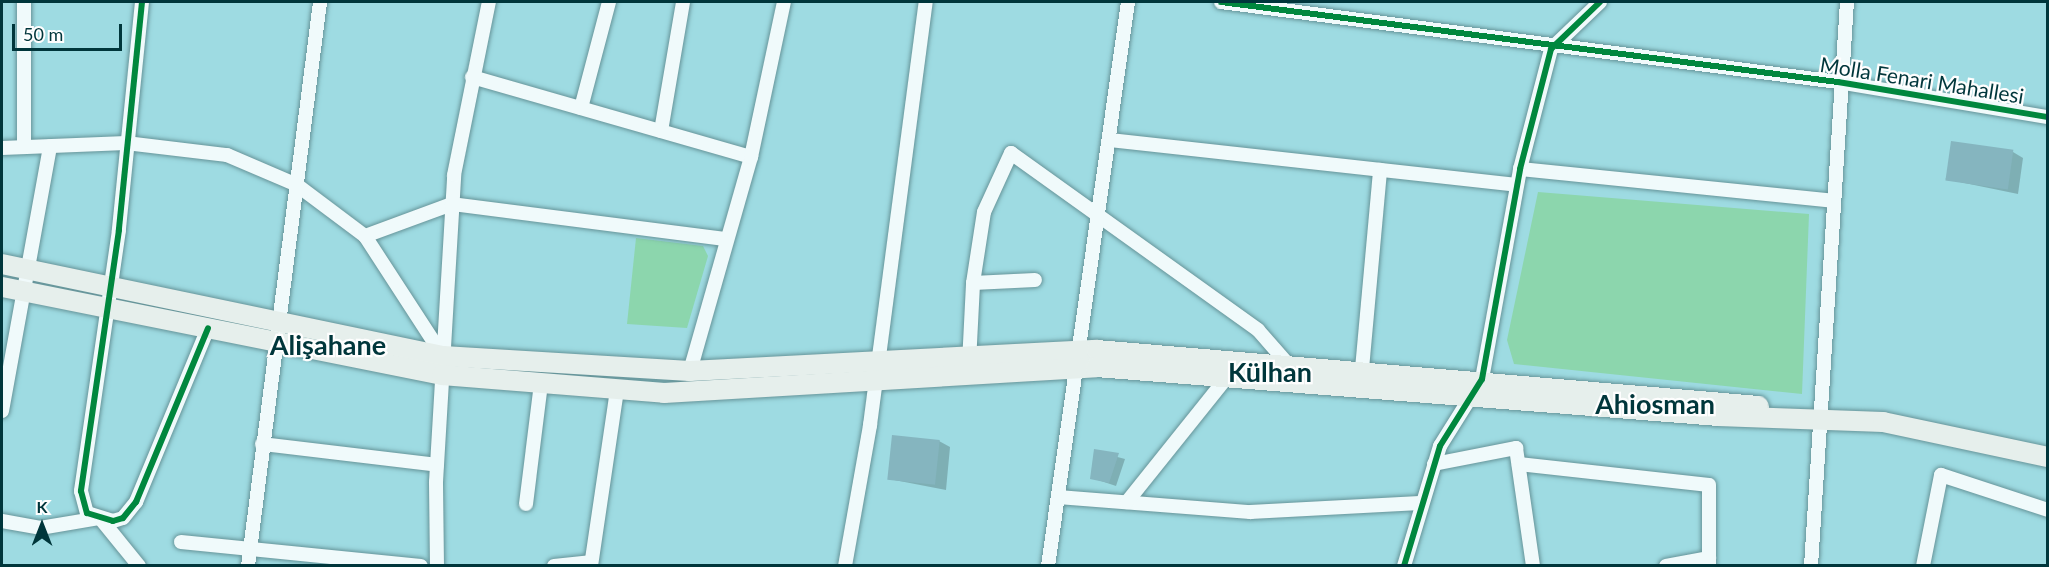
<!DOCTYPE html>
<meta charset="utf-8">
<style>
body{margin:0}
#map{position:relative;width:2049px;height:567px;overflow:hidden;background:#9edbe2;font-family:Lato,sans-serif}
div>[style]{position:absolute}
[style*='--x']{left:calc(var(--x)*1px);top:calc(var(--y)*1px);width:calc(var(--w)*1px);rotate:calc(var(--a)*1deg)}
.green>*{inset:0;background:#8cd6ad}
.shadow>*{inset:0;background:#0003}
.building>*{inset:0;background:#85b5bf;transform-origin:0 0}
.roads{filter:drop-shadow(0 0 2px #669499) drop-shadow(0 0 2px #669499)}
.street>*{height:14px;margin:-7px;padding:0 7px;transform-origin:7px;border-radius:7px;background:#f0fafb}
.secondary>*{height:20px;margin:-10px;padding:0 10px;transform-origin:10px;border-radius:10px;background:#e6efec}
.cycleway>*{height:6px;margin:-3px;padding:0 3px;transform-origin:3px;border-radius:3px;background:#00873e}
span{translate:-50% -50%;white-space:nowrap;text-align:center;line-height:1.15;-webkit-text-stroke:4.5px #fefefe;paint-order:stroke}
.street-label{font-size:21px;color:#00363b}
.district-label{font-size:27px;color:#00363b;font-weight:700}
.frame{position:absolute;inset:0;border:3px solid #00363b;pointer-events:none}
.north{position:absolute;left:12px;top:495px;width:60px;height:60px;-webkit-text-stroke:4px #fefefe;paint-order:stroke;rotate:0deg;font-size:16px;font-weight:700;line-height:24px;text-align:center;color:#00363b}
.north::after{content:'';display:block;margin:auto;width:21px;height:27px;background:#00363b;clip-path:polygon(50% 0,100% 100%,50% 72%,0 100%)}
.scale{position:absolute;left:12px;top:24px;width:110px;height:27px;box-sizing:border-box;border:3px solid #00363b;border-top:0;padding-left:8px;font-size:18px;line-height:21px;white-space:nowrap;color:#00363b;-webkit-text-stroke:4px #fefefe;paint-order:stroke}
</style>
<div id="map">
<div class="green">
<i style="clip-path:polygon(1538px 192px,1809px 214px,1802px 394px,1514px 364px,1507px 340px)"></i>
<i style="clip-path:polygon(636px 238px,703px 246px,708px 256px,687px 328px,627px 324px)"></i>
</div>
<div class="shadow">
<i style="clip-path:polygon(2013px 152px,2023px 158px,2018px 194px,1945px 179px)"></i>
<i style="clip-path:polygon(939px 441px,950px 447px,946px 490px,889px 479px)"></i>
<i style="clip-path:polygon(1095px 451px,1125px 459px,1116px 486px,1092px 478px)"></i>
</div>
<div class="building">
<i style="left:1951px;top:141px;width:63px;height:40px;rotate:8deg"></i>
<i style="left:892px;top:435px;width:48px;height:45px;rotate:6deg"></i>
<i style="clip-path:polygon(1094px 449px,1119px 453px,1109px 483px,1090px 479px)"></i>
</div>
<div class="roads">
<div class="street">
<i style="--x:24;--y:2;--w:145;--a:90"></i>
<i style="--x:142;--y:2;--w:229;--a:95.8"></i>
<i style="--x:119;--y:230;--w:264;--a:98.3"></i>
<i style="--x:81;--y:491;--w:23;--a:75"></i>
<i style="--x:87;--y:513;--w:27;--a:17"></i>
<i style="--x:113;--y:521;--w:10;--a:-17"></i>
<i style="--x:123;--y:518;--w:21;--a:-51"></i>
<i style="--x:136;--y:502;--w:188;--a:-67.5"></i>
<i style="--x:1221;--y:2;--w:622;--a:7.39"></i>
<i style="--x:1838;--y:82;--w:213;--a:9.5"></i>
<i style="--x:472;--y:77;--w:290;--a:16"></i>
<i style="--x:581;--y:108;--w:110;--a:-75.2"></i>
<i style="--x:661;--y:131;--w:131;--a:-80.3"></i>
<i style="--x:1110;--y:140;--w:409;--a:6.3"></i>
<i style="--x:2;--y:148;--w:124;--a:-2.3"></i>
<i style="--x:126;--y:143;--w:102;--a:6.8"></i>
<i style="--x:227;--y:155;--w:76;--a:23.2"></i>
<i style="--x:297;--y:185;--w:85;--a:36.9"></i>
<i style="--x:365;--y:236;--w:143;--a:57"></i>
<i style="--x:1520;--y:169;--w:315;--a:5.8"></i>
<i style="--x:365;--y:236;--w:93;--a:-20.2"></i>
<i style="--x:452;--y:204;--w:276;--a:7.3"></i>
<i style="--x:973;--y:283;--w:62;--a:-2.8"></i>
<i style="--x:969;--y:363;--w:80;--a:-87.1"></i>
<i style="--x:973;--y:283;--w:72;--a:-81.2"></i>
<i style="--x:984;--y:212;--w:65;--a:-65.4"></i>
<i style="--x:1011;--y:153;--w:304;--a:35.6"></i>
<i style="--x:1258;--y:330;--w:44;--a:48.7"></i>
<i style="--x:1362;--y:369;--w:200;--a:-84.8"></i>
<i style="--x:690;--y:371;--w:223;--a:-74.1"></i>
<i style="--x:751;--y:157;--w:158;--a:-78"></i>
<i style="--x:2;--y:411;--w:269;--a:-79.7"></i>
<i style="--x:262;--y:444;--w:176;--a:6.8"></i>
<i style="--x:1434;--y:464;--w:84;--a:-11"></i>
<i style="--x:1516;--y:448;--w:119;--a:81.8"></i>
<i style="--x:1519;--y:464;--w:191;--a:6.3"></i>
<i style="--x:1709;--y:485;--w:81;--a:90"></i>
<i style="--x:1058;--y:497;--w:193;--a:4.5"></i>
<i style="--x:1250;--y:512;--w:170;--a:-3"></i>
<i style="--x:1127;--y:502;--w:160;--a:-51.3"></i>
<i style="--x:526;--y:504;--w:121;--a:-82.9"></i>
<i style="--x:2;--y:521;--w:39;--a:10"></i>
<i style="--x:40;--y:528;--w:61;--a:-9.5"></i>
<i style="--x:100;--y:518;--w:62;--a:50.9"></i>
<i style="--x:181;--y:542;--w:241;--a:5.7"></i>
<i style="--x:248;--y:566;--w:569;--a:-82.72"></i>
<i style="--x:437;--y:566;--w:84;--a:-90.7"></i>
<i style="--x:436;--y:482;--w:308;--a:-86.6"></i>
<i style="--x:454;--y:175;--w:177;--a:-78.6"></i>
<i style="--x:554;--y:566;--w:36;--a:-6"></i>
<i style="--x:591;--y:566;--w:178;--a:-81.6"></i>
<i style="--x:845;--y:566;--w:143;--a:-79.9"></i>
<i style="--x:870;--y:425;--w:427;--a:-82.5"></i>
<i style="--x:1048;--y:566;--w:570;--a:-81.93"></i>
<i style="--x:1404;--y:566;--w:125;--a:-73.3"></i>
<i style="--x:1440;--y:446;--w:79;--a:-57.9"></i>
<i style="--x:1482;--y:379;--w:213;--a:-79.7"></i>
<i style="--x:1520;--y:169;--w:124;--a:-75.5"></i>
<i style="--x:1551;--y:49;--w:68;--a:-43.8"></i>
<i style="--x:1666;--y:566;--w:44;--a:-10.5"></i>
<i style="--x:1811;--y:566;--w:565;--a:-86.35"></i>
<i style="--x:1923;--y:566;--w:93;--a:-78.8"></i>
<i style="--x:1941;--y:475;--w:113;--a:18.1"></i>
</div>
<div class="secondary">
<i style="--x:2;--y:264;--w:450;--a:11.8"></i>
<i style="--x:443;--y:356;--w:247;--a:3.5"></i>
<i style="--x:690;--y:371;--w:408;--a:-3"></i>
<i style="--x:1097;--y:350;--w:664;--a:4.84"></i>
<i style="--x:2;--y:287;--w:449;--a:11.3"></i>
<i style="--x:442;--y:375;--w:223;--a:4.6"></i>
<i style="--x:664;--y:393;--w:433;--a:-3.4"></i>
<i style="--x:1096;--y:367;--w:624;--a:4.5"></i>
<i style="--x:1718;--y:416;--w:165;--a:2.1"></i>
<i style="--x:1883;--y:422;--w:169;--a:12"></i>
</div>
</div>
<div class="cycleway">
<i style="--x:142;--y:2;--w:229;--a:95.8"></i>
<i style="--x:119;--y:230;--w:264;--a:98.3"></i>
<i style="--x:81;--y:491;--w:23;--a:75"></i>
<i style="--x:87;--y:513;--w:27;--a:17"></i>
<i style="--x:113;--y:521;--w:10;--a:-17"></i>
<i style="--x:123;--y:518;--w:21;--a:-51"></i>
<i style="--x:136;--y:502;--w:188;--a:-67.5"></i>
<i style="--x:1221;--y:2;--w:622;--a:7.39"></i>
<i style="--x:1838;--y:82;--w:213;--a:9.5"></i>
<i style="--x:1404;--y:566;--w:125;--a:-73.3"></i>
<i style="--x:1440;--y:446;--w:79;--a:-57.9"></i>
<i style="--x:1482;--y:379;--w:213;--a:-79.7"></i>
<i style="--x:1520;--y:169;--w:124;--a:-75.5"></i>
<i style="--x:1551;--y:49;--w:68;--a:-43.8"></i>
</div>
<div class="street-label">
<span style="left:1922px;top:80px;rotate:9deg">Molla Fenari Mahallesi</span>
</div>
<div class="district-label">
<span style="left:328px;top:345px">Alişahane</span>
<span style="left:1270px;top:372px">Külhan</span>
<span style="left:1655px;top:404px">Ahiosman</span>
</div>
<div class="frame"></div>
<div class="north">K</div>
<div class="scale">50 m</div>
</div>
